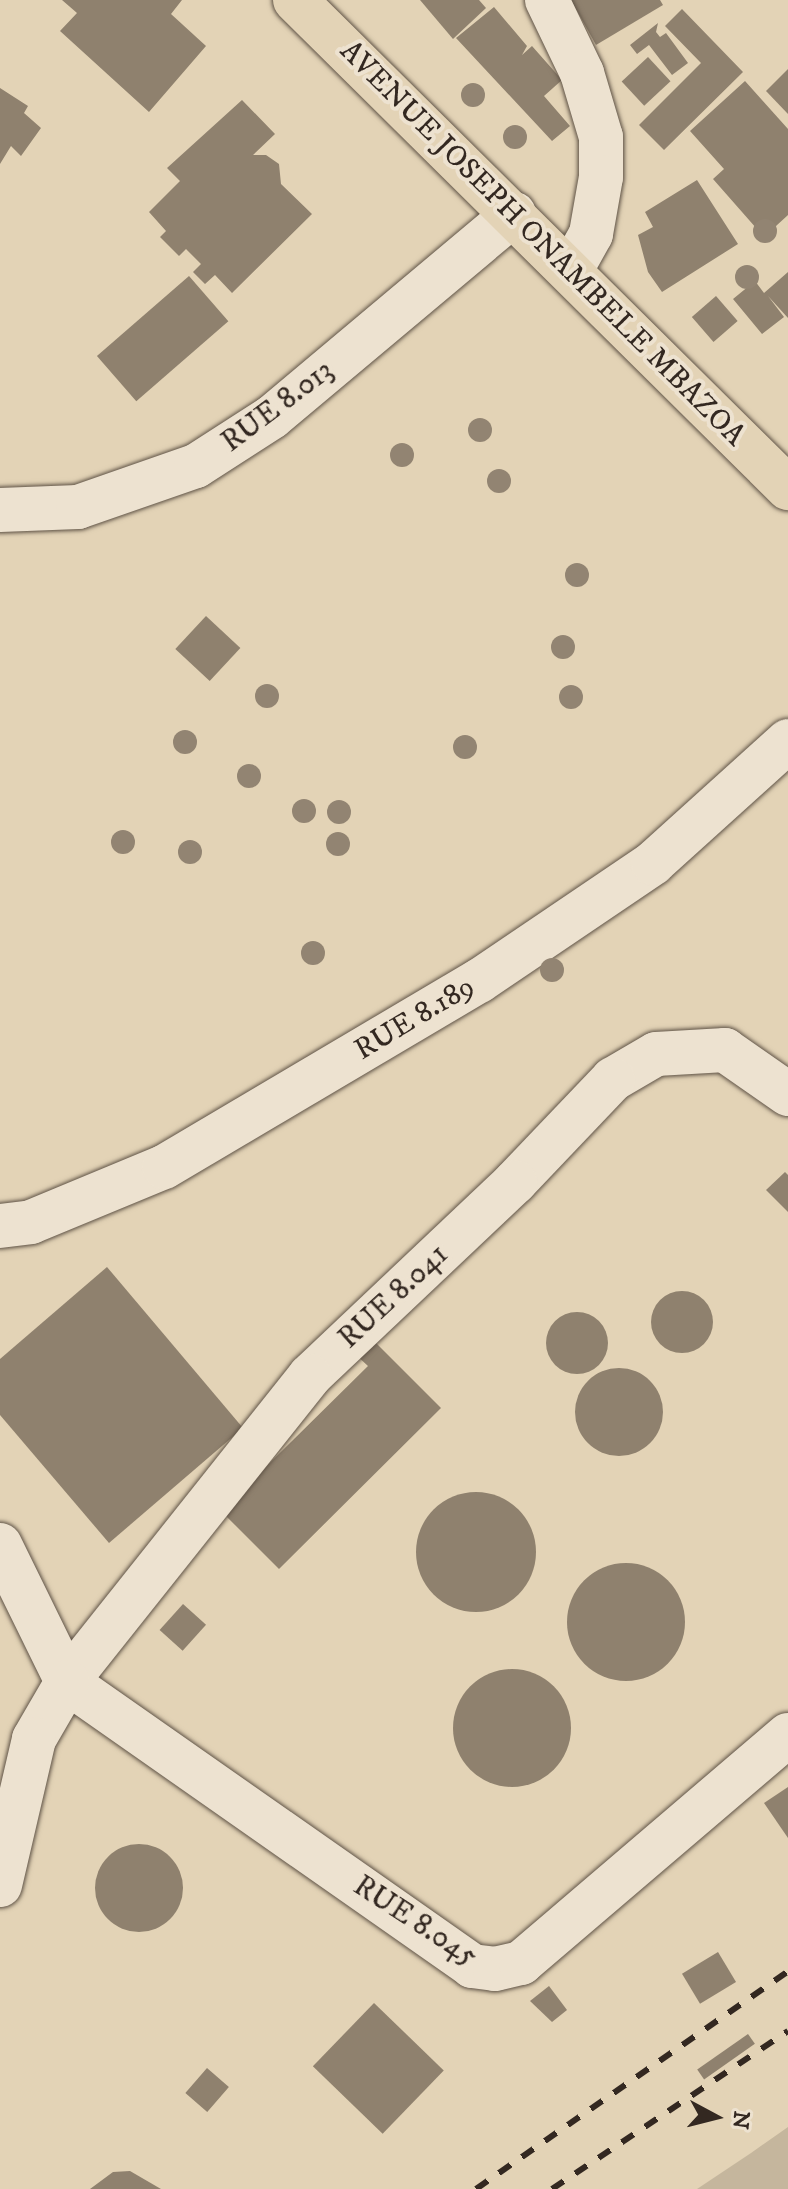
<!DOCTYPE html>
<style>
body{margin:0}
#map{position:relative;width:788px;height:2189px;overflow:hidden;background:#e3d3b6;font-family:"IM FELL DW Pica",serif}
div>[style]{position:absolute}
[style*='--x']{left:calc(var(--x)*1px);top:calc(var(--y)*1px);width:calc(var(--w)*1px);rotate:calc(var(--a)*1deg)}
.green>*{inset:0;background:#c5b69d}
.building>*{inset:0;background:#8f816e;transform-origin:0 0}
.round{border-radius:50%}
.roads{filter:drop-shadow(0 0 2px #5f5346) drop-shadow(0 0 2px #5f5346)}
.minor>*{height:44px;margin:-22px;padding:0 22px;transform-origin:22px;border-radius:22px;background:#ede2d0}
.major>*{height:44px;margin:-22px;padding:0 22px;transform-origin:22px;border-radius:22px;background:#e3d3b6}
.rail>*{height:6px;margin-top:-3px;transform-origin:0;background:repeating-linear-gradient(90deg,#332821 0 14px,transparent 0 28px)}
.trees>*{width:24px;height:24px;margin:-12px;border-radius:50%;background:#928472}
span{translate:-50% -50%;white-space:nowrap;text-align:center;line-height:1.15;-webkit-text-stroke:8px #ede2d0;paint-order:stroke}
.street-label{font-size:30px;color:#332821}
.north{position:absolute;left:676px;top:2077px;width:80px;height:80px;-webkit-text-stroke:6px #ede2d0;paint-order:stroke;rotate:97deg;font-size:22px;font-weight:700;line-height:32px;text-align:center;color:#332821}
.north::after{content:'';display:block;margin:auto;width:28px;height:36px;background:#332821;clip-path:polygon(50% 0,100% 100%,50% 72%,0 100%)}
</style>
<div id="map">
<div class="green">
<i style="clip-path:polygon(788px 2127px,788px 2189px,697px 2189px,751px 2153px)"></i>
</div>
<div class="building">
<i style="clip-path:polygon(62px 0,182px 0,171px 14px,206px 46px,149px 112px,60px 31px,77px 13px)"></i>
<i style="clip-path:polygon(420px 0,479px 0,486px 8px,453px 39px)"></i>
<i style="clip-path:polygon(571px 0,660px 0,663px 5px,596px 45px)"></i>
<i style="clip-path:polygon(494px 7px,527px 46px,522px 55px,532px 46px,562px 80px,544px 96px,570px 126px,552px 141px,456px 38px)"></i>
<i style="clip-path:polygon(682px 9px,743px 72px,664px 150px,639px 125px,701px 63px,665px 26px)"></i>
<i style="clip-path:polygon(658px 23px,656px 32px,660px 37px,666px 33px,688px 63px,672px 75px,649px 45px,637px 54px,630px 45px)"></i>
<i style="left:648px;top:57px;width:33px;height:36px;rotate:47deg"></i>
<i style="clip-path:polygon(788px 69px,788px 114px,766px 91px)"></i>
<i style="clip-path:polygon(745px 81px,788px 129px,788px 215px,764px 237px,713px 179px,724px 169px,690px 131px)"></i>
<i style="clip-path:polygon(0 88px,28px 106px,24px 113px,41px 128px,21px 156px,11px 146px,0 164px)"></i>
<i style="clip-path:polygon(242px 100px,275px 134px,253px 155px,266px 155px,279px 164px,281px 184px,312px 214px,232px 293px,215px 275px,205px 284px,193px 272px,201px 264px,186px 249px,179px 256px,160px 237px,166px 231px,149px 212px,180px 181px,167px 168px)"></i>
<i style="clip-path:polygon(697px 180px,738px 244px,662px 292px,648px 272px,638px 235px,653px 227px,645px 212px)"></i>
<i style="clip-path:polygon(788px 272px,788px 318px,768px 296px,784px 317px,762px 334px,733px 299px,755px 281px,764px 293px)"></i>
<i style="left:189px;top:276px;width:60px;height:122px;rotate:49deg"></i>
<i style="left:716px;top:296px;width:33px;height:32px;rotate:49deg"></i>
<i style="left:206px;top:616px;width:47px;height:45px;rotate:43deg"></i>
<i style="clip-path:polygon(785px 1172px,788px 1175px,788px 1212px,766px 1190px)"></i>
<i style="clip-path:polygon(107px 1267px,243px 1428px,109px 1543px,0 1415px,0 1359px)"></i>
<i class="round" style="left:651px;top:1291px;width:62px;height:62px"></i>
<i class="round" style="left:546px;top:1312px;width:62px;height:62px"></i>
<i style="clip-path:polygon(371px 1338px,441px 1408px,279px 1569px,221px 1511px,368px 1366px,355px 1354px)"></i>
<i class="round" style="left:575px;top:1368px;width:88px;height:88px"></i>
<i class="round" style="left:416px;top:1492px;width:120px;height:120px"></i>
<i class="round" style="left:567px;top:1563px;width:118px;height:118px"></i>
<i style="left:183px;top:1604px;width:31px;height:35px;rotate:42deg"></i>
<i class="round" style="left:453px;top:1669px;width:118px;height:118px"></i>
<i style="clip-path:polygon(788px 1787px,788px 1838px,764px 1803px)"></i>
<i class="round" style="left:95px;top:1844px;width:88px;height:88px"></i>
<i style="left:718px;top:1952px;width:35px;height:42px;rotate:59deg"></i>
<i style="clip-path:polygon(549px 1986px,567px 2010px,552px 2022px,530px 2001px)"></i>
<i style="left:374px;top:2003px;width:97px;height:88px;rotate:44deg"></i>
<i style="left:748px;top:2034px;width:12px;height:62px;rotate:55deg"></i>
<i style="left:207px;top:2068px;width:29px;height:33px;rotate:41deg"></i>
<i style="clip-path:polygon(130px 2171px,161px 2189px,90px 2189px,113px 2172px)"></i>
</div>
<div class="roads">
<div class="minor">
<i style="--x:547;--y:0;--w:81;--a:64.4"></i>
<i style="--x:582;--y:73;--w:67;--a:73.5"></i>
<i style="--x:601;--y:137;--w:40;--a:90"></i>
<i style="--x:601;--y:177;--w:58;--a:100"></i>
<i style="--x:591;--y:234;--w:41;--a:119.1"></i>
<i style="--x:0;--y:510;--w:78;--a:-2.2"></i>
<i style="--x:78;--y:507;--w:125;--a:-19.2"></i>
<i style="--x:196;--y:466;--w:90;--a:-32.8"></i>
<i style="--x:272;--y:417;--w:316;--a:-40"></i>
<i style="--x:788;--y:1094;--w:77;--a:-145.1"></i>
<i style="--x:725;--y:1050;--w:69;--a:176.7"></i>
<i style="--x:656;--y:1054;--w:50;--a:149.8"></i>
<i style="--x:613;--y:1079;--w:142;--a:133.6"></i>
<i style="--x:515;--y:1182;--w:282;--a:136.6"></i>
<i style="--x:310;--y:1376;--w:391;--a:128.5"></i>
<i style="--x:67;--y:1682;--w:495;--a:35"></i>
<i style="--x:472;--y:1966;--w:23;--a:7"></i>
<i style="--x:495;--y:1969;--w:27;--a:-13"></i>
<i style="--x:521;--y:1963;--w:351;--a:-40.5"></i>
<i style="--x:0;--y:1226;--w:31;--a:-7"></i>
<i style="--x:31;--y:1222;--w:144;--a:-22.5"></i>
<i style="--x:164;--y:1167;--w:366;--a:-30.6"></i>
<i style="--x:479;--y:981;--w:210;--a:-34.1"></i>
<i style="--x:653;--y:863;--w:182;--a:-42.1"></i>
<i style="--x:0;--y:1545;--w:153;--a:63.9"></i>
<i style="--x:67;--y:1682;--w:66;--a:120.1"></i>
<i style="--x:34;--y:1739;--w:150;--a:103.1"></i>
</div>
<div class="major">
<i style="--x:295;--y:0;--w:694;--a:44.71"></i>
</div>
</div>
<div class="rail">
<i style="--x:476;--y:2189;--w:381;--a:-34.9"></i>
<i style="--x:552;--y:2189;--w:284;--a:-33.8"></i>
</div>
<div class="trees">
<i style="left:473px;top:95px"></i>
<i style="left:515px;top:137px"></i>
<i style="left:765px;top:231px"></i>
<i style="left:747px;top:277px"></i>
<i style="left:480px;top:430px"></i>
<i style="left:402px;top:455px"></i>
<i style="left:499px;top:481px"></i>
<i style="left:577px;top:575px"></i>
<i style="left:563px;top:647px"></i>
<i style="left:267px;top:696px"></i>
<i style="left:571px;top:697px"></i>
<i style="left:185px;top:742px"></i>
<i style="left:465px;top:747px"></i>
<i style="left:249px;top:776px"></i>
<i style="left:304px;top:811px"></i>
<i style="left:339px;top:812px"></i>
<i style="left:123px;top:842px"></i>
<i style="left:338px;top:844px"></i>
<i style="left:190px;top:852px"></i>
<i style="left:313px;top:953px"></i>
<i style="left:552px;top:970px"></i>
</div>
<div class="street-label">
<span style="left:542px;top:244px;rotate:45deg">AVENUE JOSEPH ONAMBELE MBAZOA</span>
<span style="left:278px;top:407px;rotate:-37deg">RUE 8.013</span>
<span style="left:415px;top:1019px;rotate:-31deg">RUE 8.189</span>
<span style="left:394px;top:1297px;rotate:-43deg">RUE 8.041</span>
<span style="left:415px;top:1922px;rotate:33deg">RUE 8.045</span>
</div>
<div class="north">N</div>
</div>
